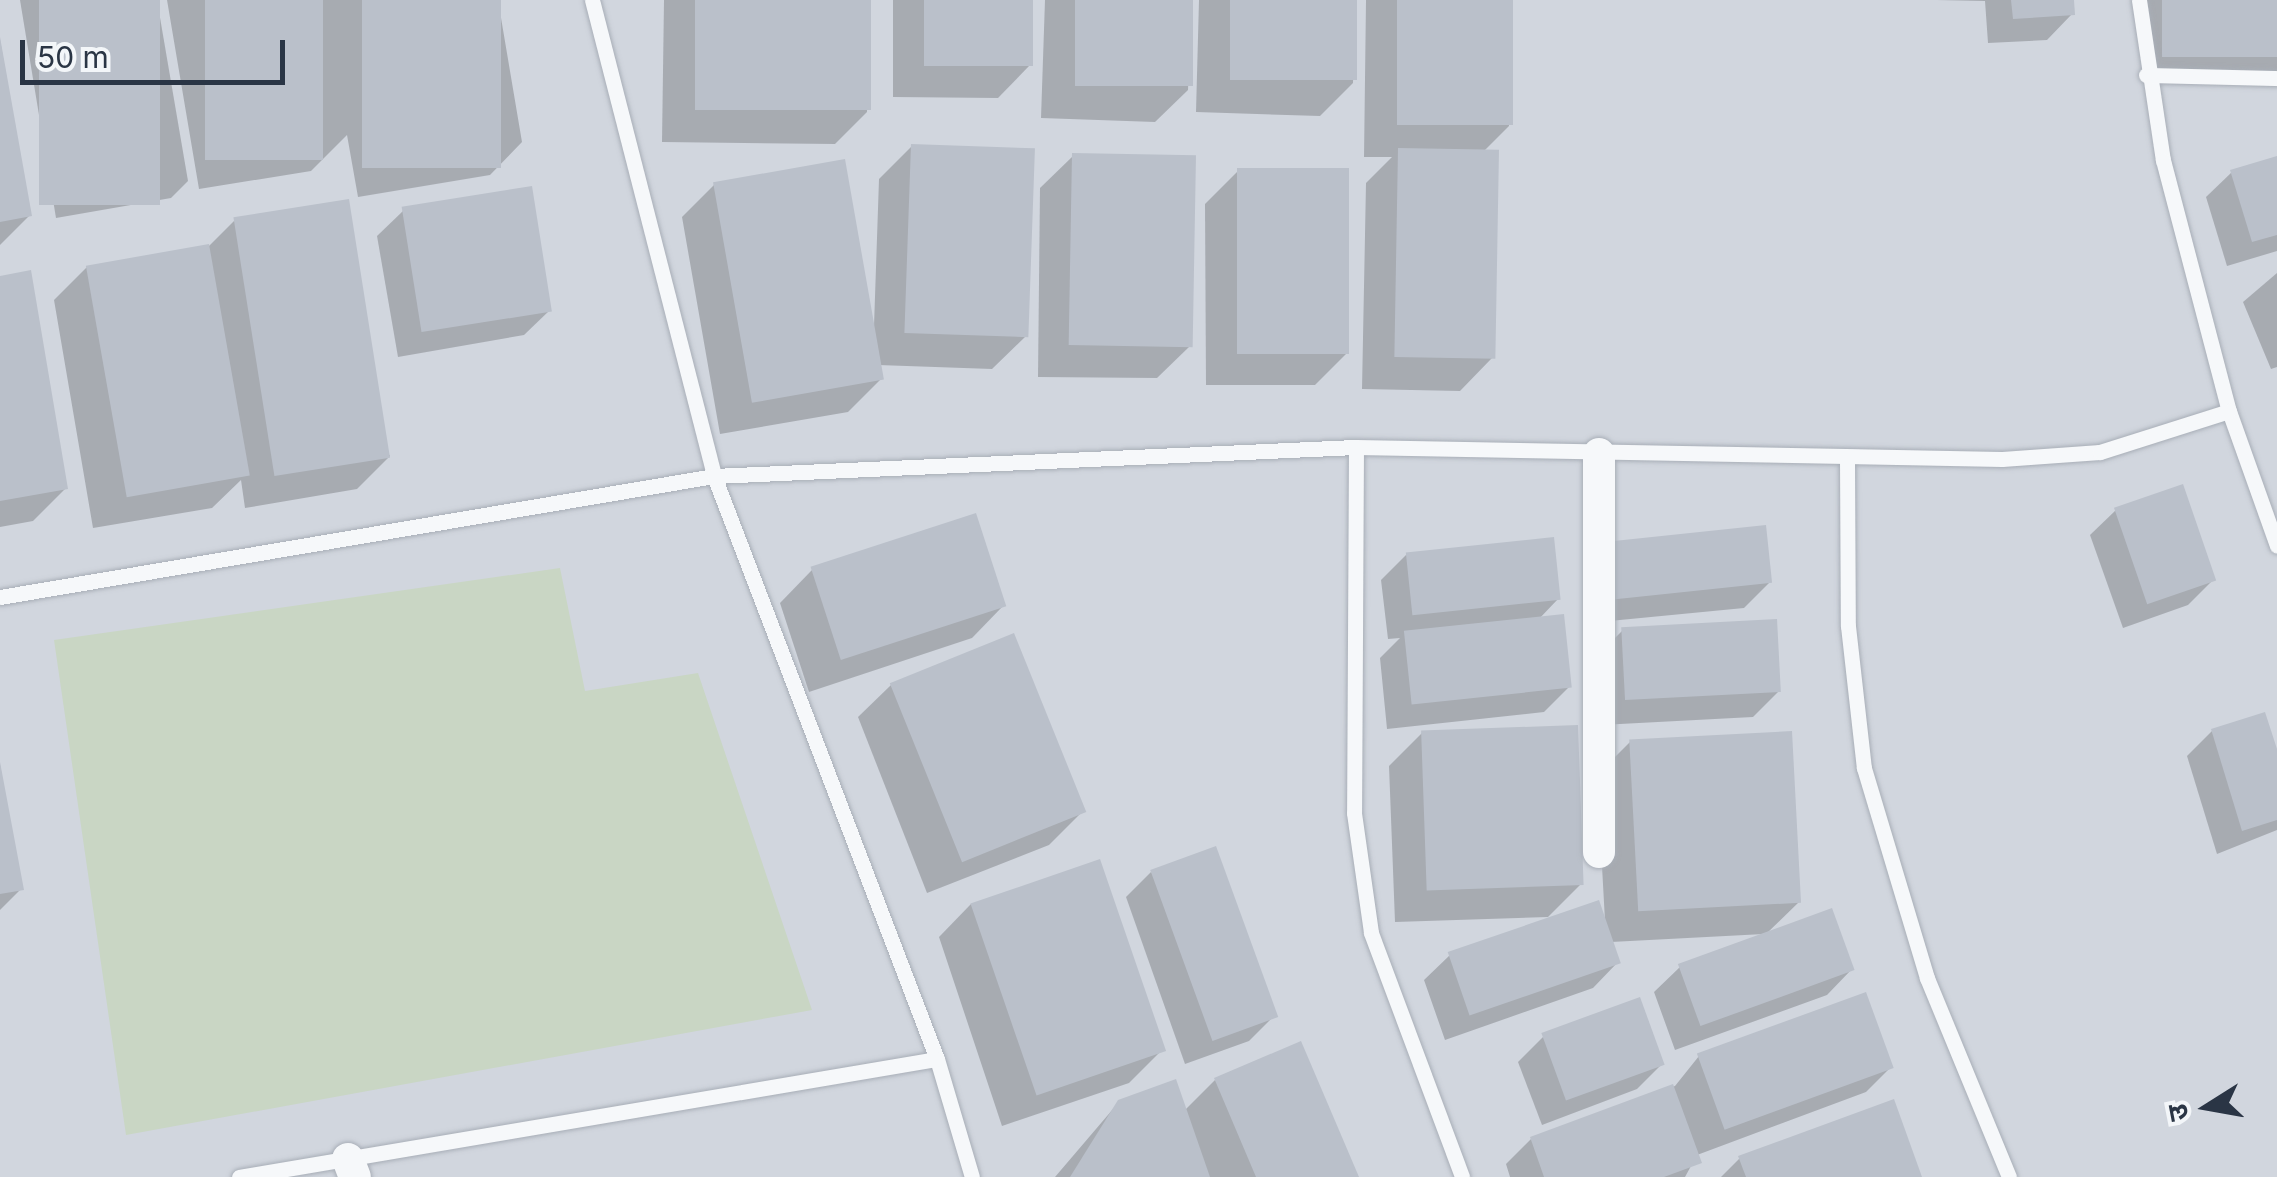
<!DOCTYPE html>
<meta charset="utf-8">
<style>
body{margin:0}
#map{position:relative;width:2277px;height:1177px;overflow:hidden;background:#e3e7ec;font-family:Inter,"Noto Sans Devanagari",sans-serif}
div>[style]{position:absolute}
[style*='--x']{left:calc(var(--x)*1px);top:calc(var(--y)*1px);width:calc(var(--w)*1px);rotate:calc(var(--a)*1deg)}
.built>*{inset:0;background:#d1d6de;transform-origin:0 0}
.green>*{inset:0;background:#c9d6c4}
.shadow>*{inset:0;background:#0003;transform-origin:0 0}
.building>*{inset:0;background:#bac0ca;transform-origin:0 0}
.roads{filter:drop-shadow(0 0 2px #a8aeb7) drop-shadow(0 0 2px #a8aeb7)}
.service>*{height:15px;margin:-7.5px;padding:0 7.5px;transform-origin:7.5px;border-radius:7.5px;background:#f6f8fa}
.minor>*{height:32px;margin:-16px;padding:0 16px;transform-origin:16px;border-radius:16px;background:#f6f8fa}
span{translate:-50% -50%;white-space:nowrap;text-align:center;line-height:1.15;-webkit-text-stroke:9px #f3f6f9;paint-order:stroke}
.north{position:absolute;left:2157px;top:1057px;width:100px;height:100px;-webkit-text-stroke:8px #f3f6f9;paint-order:stroke;rotate:259deg;font-size:28px;font-weight:700;line-height:40px;text-align:center;color:#2a3545}
.north::after{content:'';display:block;margin:auto;width:35px;height:45px;background:#2a3545;clip-path:polygon(50% 0,100% 100%,50% 72%,0 100%)}
.scale{position:absolute;left:20px;top:40px;width:265px;height:45px;box-sizing:border-box;border:5px solid #2a3545;border-top:0;padding-left:12px;font-size:30px;line-height:35px;white-space:nowrap;color:#2a3545;-webkit-text-stroke:8px #f3f6f9;paint-order:stroke}
</style>
<div id="map">
<div class="built">
<i style="left:0;top:0;width:2277px;height:1177px"></i>
</div>
<div class="green">
<i style="clip-path:polygon(560px 568px,585px 691px,698px 673px,812px 1010px,126px 1135px,54px 640px)"></i>
</div>
<div class="shadow">
<i style="clip-path:polygon(20px 0,157px 0,188px 181px,171px 198px,56px 218px)"></i>
<i style="clip-path:polygon(167px 0,498px 0,522px 142px,490px 175px,358px 197px,347px 135px,311px 171px,199px 189px)"></i>
<i style="clip-path:polygon(664px 0,869px 0,867px 112px,835px 144px,662px 142px)"></i>
<i style="clip-path:polygon(893px 0,1031px 0,1030px 65px,998px 98px,893px 97px)"></i>
<i style="clip-path:polygon(1045px 0,1191px 0,1188px 90px,1155px 122px,1041px 118px)"></i>
<i style="clip-path:polygon(1199px 0,1355px 0,1353px 83px,1320px 116px,1196px 112px)"></i>
<i style="clip-path:polygon(1366px 0,1511px 0,1509px 126px,1483px 152px,1492px 358px,1460px 391px,1362px 389px,1366px 183px,1392px 157px,1364px 157px)"></i>
<i style="clip-path:polygon(1936px 0,2071px 0,2072px 14px,2047px 40px,1988px 43px,1985px 1px)"></i>
<i style="left:2142px;top:0;width:135px;height:81px"></i>
<i style="clip-path:polygon(0 40px,30px 215px,0 245px)"></i>
<i style="clip-path:polygon(912px 146px,1025px 337px,992px 369px,878px 365px,881px 379px,848px 412px,720px 434px,682px 217px,714px 185px,874px 326px,879px 179px)"></i>
<i style="clip-path:polygon(1073px 156px,1190px 346px,1157px 378px,1038px 377px,1040px 188px)"></i>
<i style="clip-path:polygon(2277px 158px,2277px 251px,2227px 266px,2206px 197px,2232px 172px)"></i>
<i style="clip-path:polygon(1238px 171px,1348px 352px,1315px 385px,1206px 385px,1205px 204px)"></i>
<i style="clip-path:polygon(403px 211px,550px 310px,524px 335px,398px 357px,377px 236px)"></i>
<i style="clip-path:polygon(235px 220px,390px 456px,357px 489px,245px 508px,241px 480px,212px 508px,93px 528px,54px 300px,87px 267px,208px 247px)"></i>
<i style="clip-path:polygon(2277px 273px,2277px 367px,2271px 369px,2243px 302px)"></i>
<i style="clip-path:polygon(0 278px,66px 488px,33px 521px,0 527px)"></i>
<i style="clip-path:polygon(2116px 510px,2214px 579px,2188px 605px,2123px 628px,2090px 535px)"></i>
<i style="clip-path:polygon(1407px 554px,1558px 599px,1538px 620px,1569px 687px,1544px 712px,1387px 729px,1380px 658px,1400px 638px,1388px 639px,1381px 580px)"></i>
<i style="clip-path:polygon(1583px 568px,1770px 582px,1744px 608px,1589px 623px)"></i>
<i style="clip-path:polygon(812px 570px,1004px 605px,972px 638px,809px 692px,780px 603px)"></i>
<i style="clip-path:polygon(1622px 631px,1779px 691px,1753px 717px,1601px 725px,1597px 656px)"></i>
<i style="clip-path:polygon(891px 685px,1082px 812px,1049px 845px,927px 893px,858px 717px)"></i>
<i style="clip-path:polygon(2212px 731px,2277px 757px,2277px 830px,2217px 854px,2187px 756px)"></i>
<i style="clip-path:polygon(1422px 733px,1581px 884px,1548px 917px,1395px 922px,1389px 766px)"></i>
<i style="clip-path:polygon(1630px 742px,1799px 902px,1765px 935px,1852px 969px,1827px 995px,1675px 1050px,1654px 992px,1680px 967px,1764px 934px,1611px 942px,1618px 962px,1593px 988px,1445px 1040px,1424px 980px,1450px 955px,1605px 921px,1597px 775px)"></i>
<i style="clip-path:polygon(0 765px,21px 889px,0 910px)"></i>
<i style="clip-path:polygon(1151px 872px,1274px 1016px,1249px 1041px,1185px 1064px,1126px 897px)"></i>
<i style="clip-path:polygon(971px 904px,1162px 1050px,1129px 1083px,1002px 1126px,939px 937px)"></i>
<i style="clip-path:polygon(1543px 1037px,1662px 1064px,1637px 1089px,1542px 1125px,1518px 1062px)"></i>
<i style="clip-path:polygon(1699px 1056px,1891px 1067px,1866px 1092px,1697px 1155px,1685px 1177px,1510px 1177px,1506px 1164px,1531px 1139px,1675px 1086px)"></i>
<i style="clip-path:polygon(1215px 1080px,1357px 1177px,1055px 1177px,1119px 1102px,1184px 1111px)"></i>
<i style="clip-path:polygon(1740px 1158px,1919px 1177px,1721px 1177px)"></i>
</div>
<div class="building">
<i style="left:39px;top:0;width:121px;height:205px"></i>
<i style="left:205px;top:0;width:118px;height:160px"></i>
<i style="left:362px;top:0;width:139px;height:168px"></i>
<i style="left:695px;top:0;width:176px;height:110px"></i>
<i style="left:924px;top:0;width:109px;height:66px"></i>
<i style="left:1075px;top:0;width:118px;height:86px"></i>
<i style="left:1230px;top:0;width:127px;height:80px"></i>
<i style="left:1397px;top:0;width:116px;height:125px"></i>
<i style="clip-path:polygon(2011px 0,2074px 0,2075px 15px,2013px 19px)"></i>
<i style="left:2162px;top:0;width:115px;height:57px"></i>
<i style="clip-path:polygon(0 37px,32px 216px,0 222px)"></i>
<i style="left:911px;top:144px;width:124px;height:189px;rotate:2deg"></i>
<i style="left:1398px;top:148px;width:101px;height:209px;rotate:1deg"></i>
<i style="left:1072px;top:153px;width:124px;height:192px;rotate:1deg"></i>
<i style="clip-path:polygon(2277px 156px,2277px 235px,2252px 242px,2230px 170px)"></i>
<i style="left:845px;top:159px;width:224px;height:134px;rotate:80deg"></i>
<i style="left:1237px;top:168px;width:112px;height:186px"></i>
<i style="left:532px;top:186px;width:127px;height:132px;rotate:81deg"></i>
<i style="left:349px;top:199px;width:262px;height:117px;rotate:81deg"></i>
<i style="left:209px;top:244px;width:235px;height:125px;rotate:80deg"></i>
<i style="clip-path:polygon(31px 270px,68px 489px,0 501px,0 276px)"></i>
<i style="left:2183px;top:484px;width:102px;height:73px;rotate:71deg"></i>
<i style="left:976px;top:513px;width:98px;height:174px;rotate:72deg"></i>
<i style="left:1766px;top:525px;width:58px;height:160px;rotate:84deg"></i>
<i style="left:1554px;top:537px;width:63px;height:149px;rotate:84deg"></i>
<i style="left:1564px;top:614px;width:74px;height:161px;rotate:84deg"></i>
<i style="left:1777px;top:619px;width:73px;height:156px;rotate:87deg"></i>
<i style="left:1014px;top:633px;width:193px;height:134px;rotate:68deg"></i>
<i style="clip-path:polygon(2265px 712px,2277px 749px,2277px 820px,2242px 831px,2211px 729px)"></i>
<i style="left:1578px;top:725px;width:160px;height:157px;rotate:88deg"></i>
<i style="left:1792px;top:731px;width:172px;height:163px;rotate:87deg"></i>
<i style="clip-path:polygon(0 762px,24px 890px,0 894px)"></i>
<i style="left:1216px;top:846px;width:182px;height:70px;rotate:70deg"></i>
<i style="left:1100px;top:859px;width:203px;height:137px;rotate:71deg"></i>
<i style="left:1599px;top:900px;width:67px;height:160px;rotate:71deg"></i>
<i style="left:1832px;top:908px;width:66px;height:164px;rotate:70deg"></i>
<i style="left:1866px;top:992px;width:81px;height:180px;rotate:70deg"></i>
<i style="left:1640px;top:997px;width:72px;height:105px;rotate:70deg"></i>
<i style="clip-path:polygon(1301px 1041px,1359px 1177px,1256px 1177px,1214px 1078px)"></i>
<i style="clip-path:polygon(1176px 1079px,1210px 1177px,1070px 1177px,1118px 1100px)"></i>
<i style="clip-path:polygon(1673px 1084px,1702px 1163px,1664px 1177px,1544px 1177px,1530px 1137px)"></i>
<i style="clip-path:polygon(1894px 1099px,1922px 1177px,1746px 1177px,1738px 1156px)"></i>
</div>
<div class="roads">
<div class="service">
<i style="--x:592;--y:0;--w:491;--a:75.6"></i>
<i style="--x:714;--y:476;--w:624;--a:69.07"></i>
<i style="--x:937;--y:1059;--w:123;--a:73.5"></i>
<i style="--x:2139;--y:0;--w:162;--a:81.5"></i>
<i style="--x:2163;--y:160;--w:260;--a:75.3"></i>
<i style="--x:2229;--y:411;--w:143;--a:70.4"></i>
<i style="--x:2146;--y:75;--w:131;--a:1.3"></i>
<i style="--x:1356;--y:447;--w:366;--a:90.3"></i>
<i style="--x:1354;--y:813;--w:121;--a:81.9"></i>
<i style="--x:1371;--y:933;--w:260;--a:69.5"></i>
<i style="--x:1847;--y:460;--w:166;--a:89.7"></i>
<i style="--x:1848;--y:626;--w:143;--a:83.6"></i>
<i style="--x:1864;--y:768;--w:219;--a:73.3"></i>
<i style="--x:1927;--y:978;--w:215;--a:67.6"></i>
<i style="--x:0;--y:597;--w:724;--a:-9.62"></i>
<i style="--x:714;--y:476;--w:643;--a:-2.59"></i>
<i style="--x:1356;--y:447;--w:646;--a:1.06"></i>
<i style="--x:2002;--y:459;--w:98;--a:-4.1"></i>
<i style="--x:2100;--y:452;--w:135;--a:-17.6"></i>
<i style="--x:239;--y:1177;--w:708;--a:-9.6"></i>
</div>
<div class="minor">
<i style="--x:1599;--y:852;--w:398;--a:-90"></i>
<i style="--x:348;--y:1159;--w:19;--a:69"></i>
</div>
</div>
<div class="north">उ</div>
<div class="scale">50 m</div>
</div>
